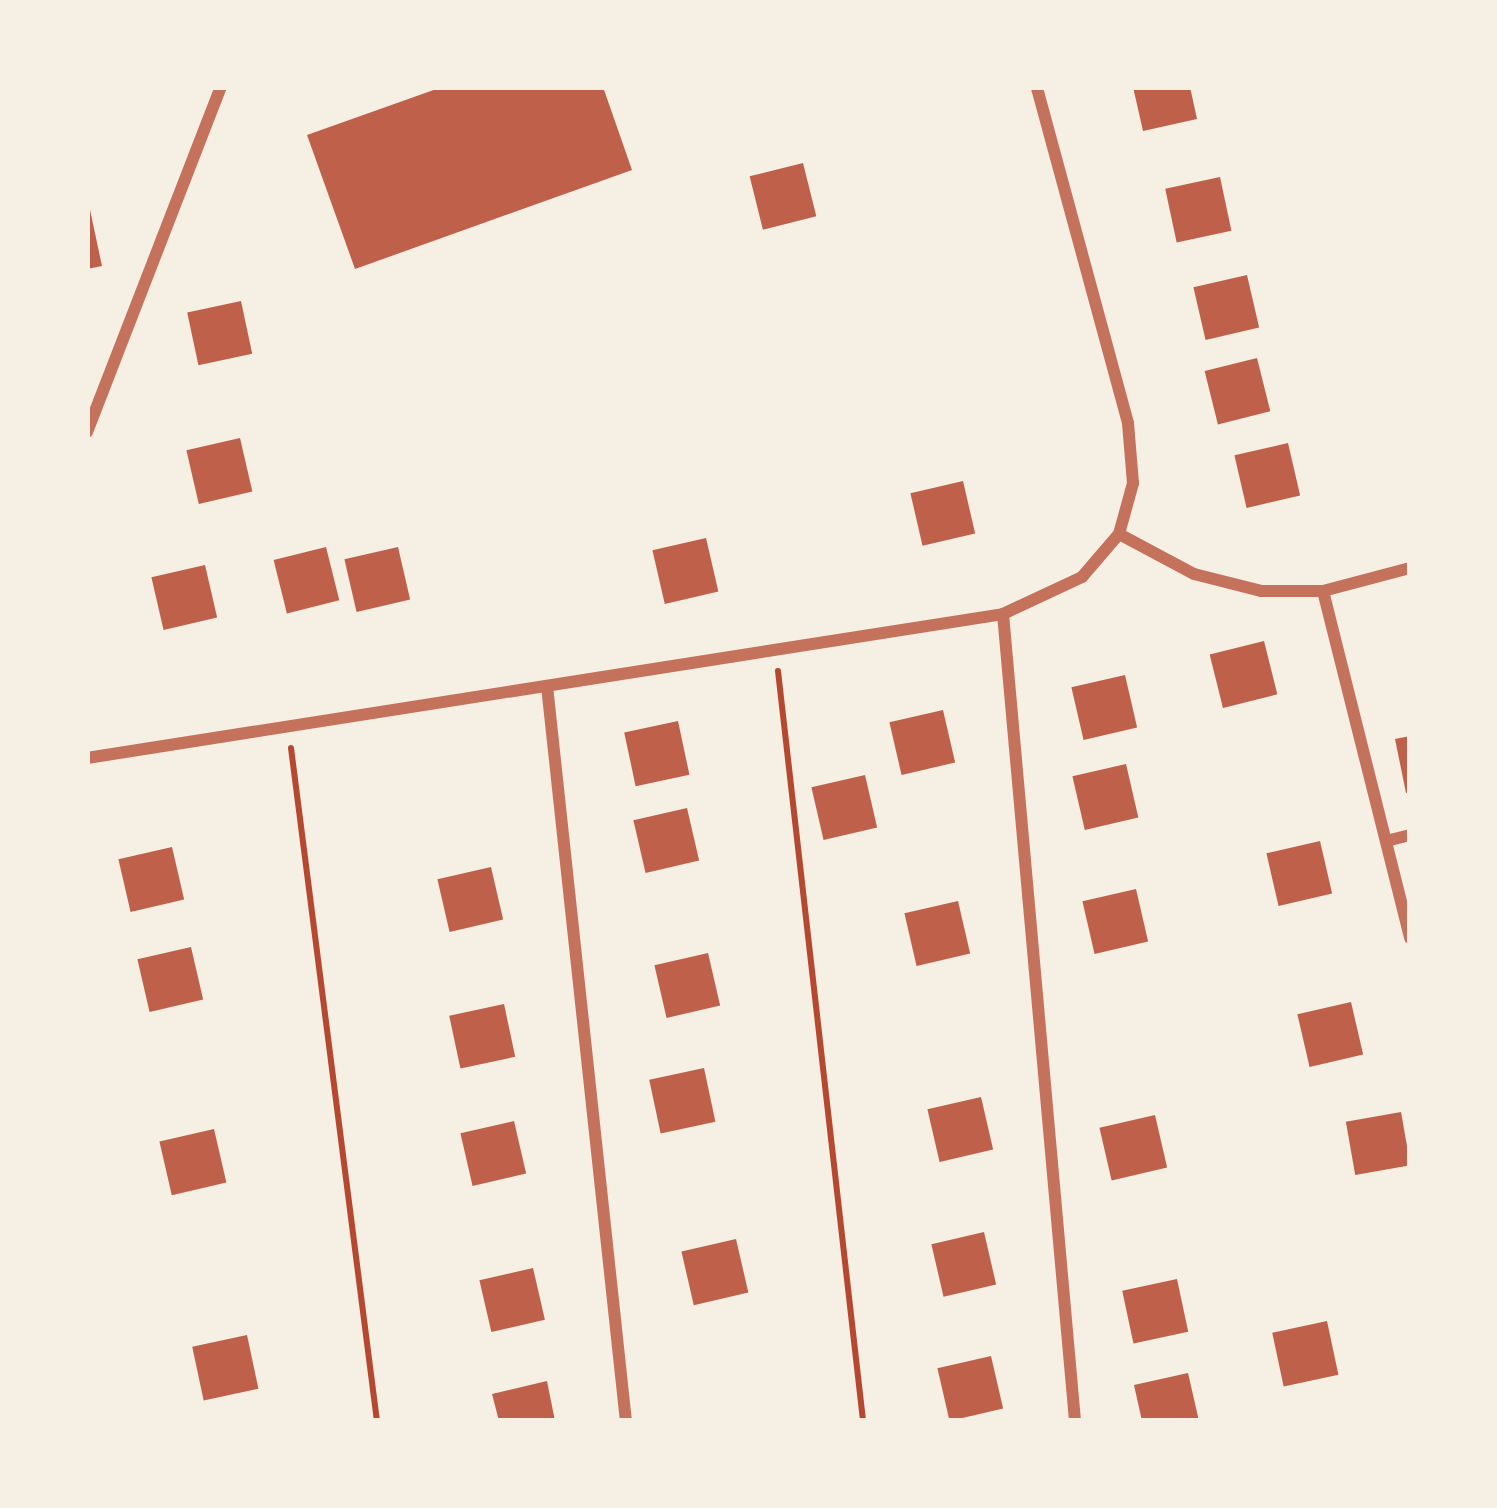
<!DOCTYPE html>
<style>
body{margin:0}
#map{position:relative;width:1497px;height:1508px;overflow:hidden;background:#f6efe4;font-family:Rubik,sans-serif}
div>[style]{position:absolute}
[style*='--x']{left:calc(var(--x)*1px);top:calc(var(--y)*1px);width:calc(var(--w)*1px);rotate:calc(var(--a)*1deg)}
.building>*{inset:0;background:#bf614a;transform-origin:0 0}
.path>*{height:6px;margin:-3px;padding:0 3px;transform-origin:3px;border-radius:3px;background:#b5482f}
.minor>*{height:12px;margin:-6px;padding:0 6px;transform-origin:6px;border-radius:6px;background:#c5725c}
span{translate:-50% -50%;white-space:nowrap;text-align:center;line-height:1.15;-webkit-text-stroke:10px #f6efe4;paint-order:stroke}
.frame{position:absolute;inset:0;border:90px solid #f6efe4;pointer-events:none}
</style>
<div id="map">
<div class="building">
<i style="clip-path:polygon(442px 87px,603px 87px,632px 170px,355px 269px,307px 135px)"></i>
<i style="clip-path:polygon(1133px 87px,1190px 87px,1197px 119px,1143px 131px)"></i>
<i style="left:803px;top:163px;width:55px;height:55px;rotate:76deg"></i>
<i style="left:1220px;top:177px;width:55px;height:56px;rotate:78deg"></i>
<i style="clip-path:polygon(89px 205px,102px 266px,87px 269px,87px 206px)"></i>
<i style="left:1247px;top:275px;width:54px;height:55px;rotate:77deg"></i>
<i style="left:241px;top:301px;width:54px;height:55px;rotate:78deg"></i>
<i style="left:1257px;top:358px;width:55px;height:54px;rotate:76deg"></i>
<i style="left:240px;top:438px;width:55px;height:55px;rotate:77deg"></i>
<i style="left:1288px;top:443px;width:54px;height:55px;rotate:77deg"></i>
<i style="left:963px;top:481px;width:54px;height:54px;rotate:77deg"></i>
<i style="left:706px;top:538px;width:55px;height:55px;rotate:77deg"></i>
<i style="left:326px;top:547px;width:55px;height:54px;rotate:76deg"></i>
<i style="left:398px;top:547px;width:54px;height:55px;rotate:77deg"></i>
<i style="left:205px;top:565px;width:54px;height:55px;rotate:77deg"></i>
<i style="left:1264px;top:641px;width:55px;height:56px;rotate:76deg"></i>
<i style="left:1125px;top:675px;width:54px;height:55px;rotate:77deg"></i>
<i style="left:943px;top:710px;width:54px;height:55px;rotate:77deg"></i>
<i style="left:678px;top:721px;width:55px;height:55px;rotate:78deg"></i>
<i style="clip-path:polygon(1410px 736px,1410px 792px,1406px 793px,1395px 739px)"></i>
<i style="left:1126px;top:764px;width:55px;height:55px;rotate:77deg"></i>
<i style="left:865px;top:775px;width:54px;height:55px;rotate:77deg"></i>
<i style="left:687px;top:808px;width:54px;height:55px;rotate:77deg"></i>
<i style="left:1320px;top:841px;width:54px;height:55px;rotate:77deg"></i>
<i style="left:172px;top:847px;width:54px;height:55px;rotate:77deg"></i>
<i style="left:491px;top:867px;width:54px;height:55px;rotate:77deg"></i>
<i style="left:1136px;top:889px;width:54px;height:55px;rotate:77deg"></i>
<i style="left:958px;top:901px;width:54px;height:55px;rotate:77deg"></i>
<i style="left:191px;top:947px;width:54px;height:55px;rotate:77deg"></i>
<i style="left:708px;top:953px;width:54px;height:55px;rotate:77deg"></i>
<i style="left:1351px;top:1002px;width:54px;height:55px;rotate:77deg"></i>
<i style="left:504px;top:1004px;width:54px;height:56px;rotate:78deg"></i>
<i style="left:704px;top:1068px;width:55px;height:56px;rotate:78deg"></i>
<i style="left:981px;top:1097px;width:54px;height:55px;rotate:77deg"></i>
<i style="left:1401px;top:1112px;width:54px;height:56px;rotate:80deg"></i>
<i style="left:1155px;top:1115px;width:54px;height:57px;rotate:77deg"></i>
<i style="left:514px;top:1121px;width:54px;height:55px;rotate:77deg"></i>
<i style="left:214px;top:1129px;width:55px;height:56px;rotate:77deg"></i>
<i style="left:984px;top:1232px;width:54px;height:54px;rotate:77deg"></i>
<i style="left:736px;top:1239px;width:55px;height:56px;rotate:77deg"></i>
<i style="left:533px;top:1268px;width:53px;height:55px;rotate:77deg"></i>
<i style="left:1177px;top:1279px;width:54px;height:56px;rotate:78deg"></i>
<i style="left:1327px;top:1321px;width:55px;height:56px;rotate:78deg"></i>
<i style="left:247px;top:1335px;width:55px;height:56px;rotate:78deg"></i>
<i style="left:991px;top:1356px;width:54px;height:55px;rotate:77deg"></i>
<i style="clip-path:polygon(1188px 1373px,1199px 1421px,1142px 1421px,1134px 1385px)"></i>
<i style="clip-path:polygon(547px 1381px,555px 1421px,499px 1421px,492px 1394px)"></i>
</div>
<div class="path">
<i style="--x:778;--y:671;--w:755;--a:83.53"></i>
<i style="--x:291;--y:748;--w:678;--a:82.72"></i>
</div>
<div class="minor">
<i style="--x:87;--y:432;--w:370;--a:-68.8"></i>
<i style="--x:1119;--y:534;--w:85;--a:28.1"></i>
<i style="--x:1194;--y:574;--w:69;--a:14.2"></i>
<i style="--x:1261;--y:591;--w:62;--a:0"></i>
<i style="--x:1323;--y:591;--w:90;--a:-14.8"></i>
<i style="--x:1323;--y:591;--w:358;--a:75.9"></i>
<i style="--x:1003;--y:614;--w:810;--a:84.9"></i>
<i style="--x:547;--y:686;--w:739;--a:83.87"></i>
<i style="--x:87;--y:758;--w:927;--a:-8.93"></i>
<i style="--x:1003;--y:614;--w:87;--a:-25.1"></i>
<i style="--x:1082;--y:577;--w:57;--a:-49.3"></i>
<i style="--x:1119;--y:534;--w:53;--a:-74.6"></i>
<i style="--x:1133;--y:483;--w:60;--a:-94.8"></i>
<i style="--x:1128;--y:423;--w:348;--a:-105.2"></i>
<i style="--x:1386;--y:841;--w:25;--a:-14"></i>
</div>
<div class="frame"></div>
</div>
